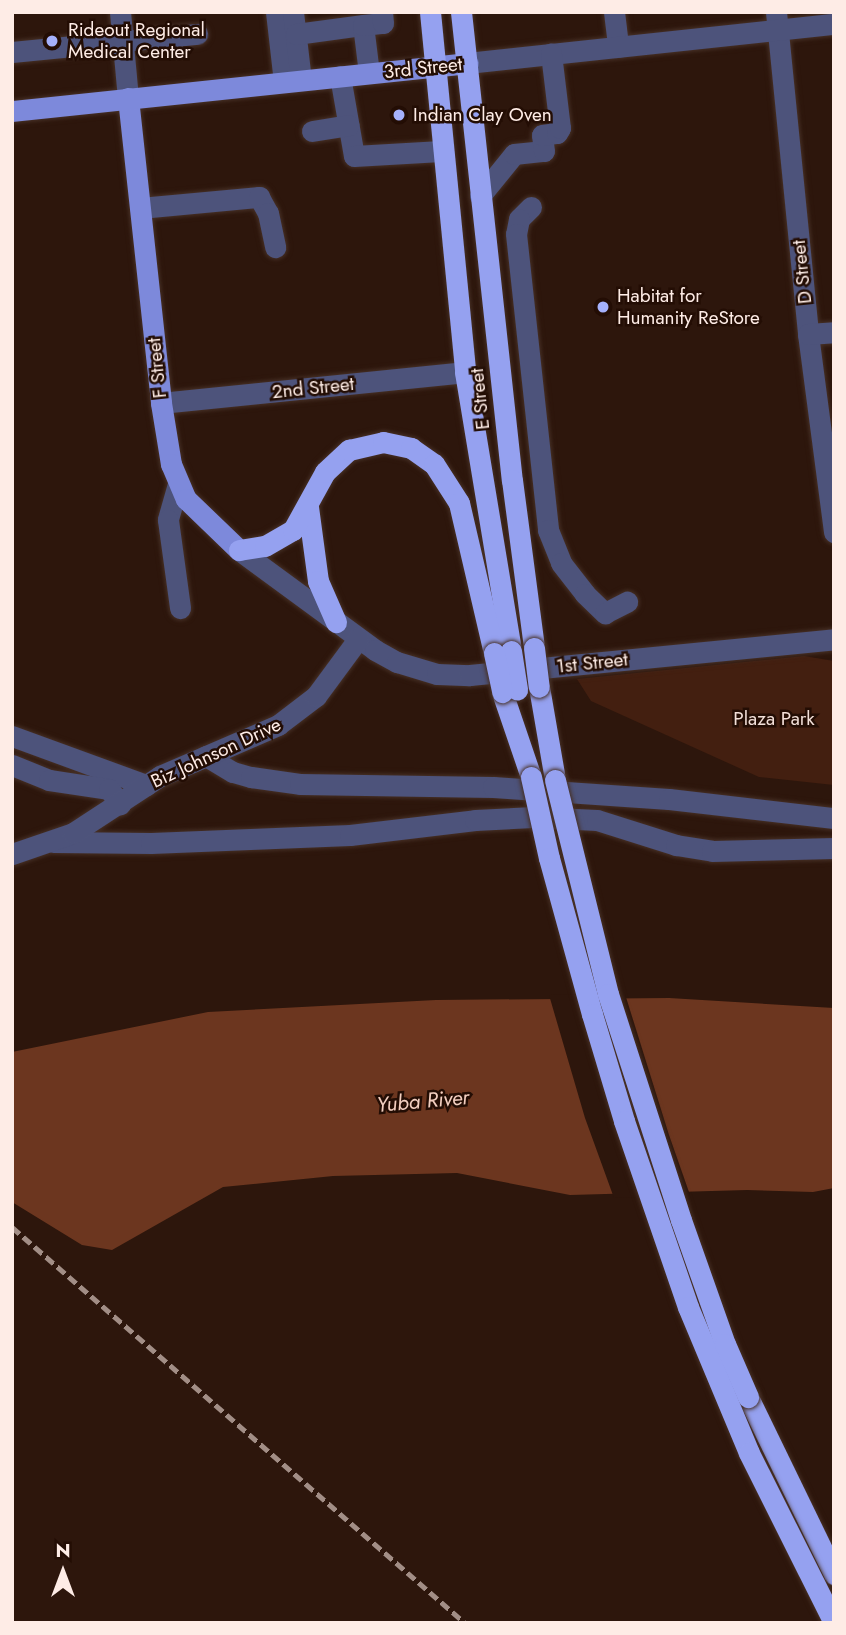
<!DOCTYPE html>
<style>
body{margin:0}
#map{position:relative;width:846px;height:1635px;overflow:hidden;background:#2d160c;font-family:Jost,sans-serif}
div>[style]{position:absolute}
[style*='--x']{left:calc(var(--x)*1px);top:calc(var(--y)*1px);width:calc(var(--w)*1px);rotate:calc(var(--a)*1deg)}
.green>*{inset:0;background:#431f10}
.water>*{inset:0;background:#6c361f}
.pier>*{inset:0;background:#2d160c}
.roads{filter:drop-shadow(0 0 2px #463026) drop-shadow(0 0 2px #463026)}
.minor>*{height:21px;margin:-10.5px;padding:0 10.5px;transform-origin:10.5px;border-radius:10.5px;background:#4d537b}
.major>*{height:21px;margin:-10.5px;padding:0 10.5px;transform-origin:10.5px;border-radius:10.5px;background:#7d89db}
.highway>*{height:21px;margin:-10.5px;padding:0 10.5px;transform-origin:10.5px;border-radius:10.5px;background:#95a1f0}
.rail>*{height:5px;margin-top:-2.5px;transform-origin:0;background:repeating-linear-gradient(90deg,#a28e86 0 10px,transparent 0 15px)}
.bridges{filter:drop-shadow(0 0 2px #463026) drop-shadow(0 0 2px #463026)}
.highway-bridge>*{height:21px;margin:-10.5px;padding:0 10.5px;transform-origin:10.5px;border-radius:10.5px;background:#95a1f0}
.dots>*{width:19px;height:19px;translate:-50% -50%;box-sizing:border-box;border:4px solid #230d04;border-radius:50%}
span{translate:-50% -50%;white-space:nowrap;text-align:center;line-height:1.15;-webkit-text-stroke:5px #230d04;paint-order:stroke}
.poi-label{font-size:19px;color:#feece6}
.left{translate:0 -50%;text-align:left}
.street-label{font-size:19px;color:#feece6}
.park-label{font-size:19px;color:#f2dfd8}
.water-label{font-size:21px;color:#f3cfc0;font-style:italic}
.frame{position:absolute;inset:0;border:14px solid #feece6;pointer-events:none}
.north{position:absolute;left:28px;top:1537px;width:70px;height:70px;-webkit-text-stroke:5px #230d04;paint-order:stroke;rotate:0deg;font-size:19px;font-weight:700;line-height:28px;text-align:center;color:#feece6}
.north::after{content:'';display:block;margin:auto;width:24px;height:32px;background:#feece6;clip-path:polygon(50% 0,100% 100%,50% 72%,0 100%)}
</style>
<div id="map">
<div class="green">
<i style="clip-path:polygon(804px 656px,834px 661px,834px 785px,759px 777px,591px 701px,577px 679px)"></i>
</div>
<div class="water">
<i style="clip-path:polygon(669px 998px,834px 1008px,834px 1188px,813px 1192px,747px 1190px,570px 1195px,457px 1173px,333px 1176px,223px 1187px,112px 1250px,82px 1245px,12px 1202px,12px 1052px,208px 1012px,436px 1000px)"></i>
</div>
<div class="pier">
<i style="clip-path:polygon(625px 994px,669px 1135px,690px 1195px,614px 1198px,585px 1118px,549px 995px)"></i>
</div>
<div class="roads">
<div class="minor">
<i style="--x:120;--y:12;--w:86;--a:84.7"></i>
<i style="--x:276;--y:12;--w:70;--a:83.5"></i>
<i style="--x:293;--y:12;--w:68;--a:83.3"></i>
<i style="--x:614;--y:12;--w:35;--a:83"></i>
<i style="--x:776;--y:12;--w:324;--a:84.3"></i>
<i style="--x:808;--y:334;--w:200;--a:82.5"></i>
<i style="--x:296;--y:34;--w:68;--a:-7.7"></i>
<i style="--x:12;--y:52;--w:186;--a:-5.6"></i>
<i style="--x:467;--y:63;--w:369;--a:-6.1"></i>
<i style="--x:369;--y:73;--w:48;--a:-97.1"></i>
<i style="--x:363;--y:25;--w:20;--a:-6"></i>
<i style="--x:383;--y:23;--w:11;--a:-95"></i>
<i style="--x:340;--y:76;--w:81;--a:80.1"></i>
<i style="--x:354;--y:156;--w:87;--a:-3.3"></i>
<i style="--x:312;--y:131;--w:37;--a:-9"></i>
<i style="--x:480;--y:196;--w:54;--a:-51"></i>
<i style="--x:514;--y:154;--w:30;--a:-6"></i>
<i style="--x:544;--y:151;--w:16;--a:-97"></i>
<i style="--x:542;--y:135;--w:15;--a:-8"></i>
<i style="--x:557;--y:133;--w:6;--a:-59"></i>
<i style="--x:560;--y:128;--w:75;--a:-96.9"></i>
<i style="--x:531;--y:207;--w:17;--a:135"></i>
<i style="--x:519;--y:219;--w:15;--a:101"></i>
<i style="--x:516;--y:234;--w:298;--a:83.8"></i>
<i style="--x:548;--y:530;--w:35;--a:68"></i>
<i style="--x:561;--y:563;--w:39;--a:52"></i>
<i style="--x:585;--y:594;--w:28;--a:44"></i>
<i style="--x:605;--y:613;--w:25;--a:-27"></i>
<i style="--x:140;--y:208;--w:120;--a:-5.3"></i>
<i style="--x:259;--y:197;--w:18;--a:61"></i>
<i style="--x:268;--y:213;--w:35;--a:78"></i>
<i style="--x:808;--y:334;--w:26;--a:-4"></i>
<i style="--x:161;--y:403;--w:306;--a:-5.8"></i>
<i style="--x:178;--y:484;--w:37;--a:106"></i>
<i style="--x:168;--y:520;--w:89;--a:82.2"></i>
<i style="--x:239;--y:550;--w:169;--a:36.3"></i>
<i style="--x:375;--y:650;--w:25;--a:29"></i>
<i style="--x:397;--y:662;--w:42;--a:16.7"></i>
<i style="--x:437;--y:674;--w:33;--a:2"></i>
<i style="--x:470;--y:675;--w:366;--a:-5.6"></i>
<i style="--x:12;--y:736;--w:143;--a:20.1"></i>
<i style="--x:206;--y:756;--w:31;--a:31"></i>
<i style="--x:233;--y:772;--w:19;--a:16"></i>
<i style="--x:251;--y:777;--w:49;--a:8.1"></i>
<i style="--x:300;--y:784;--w:193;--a:0.9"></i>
<i style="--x:493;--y:787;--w:176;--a:3.9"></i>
<i style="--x:669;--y:799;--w:166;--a:6.6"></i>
<i style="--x:12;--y:765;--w:40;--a:22"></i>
<i style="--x:49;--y:780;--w:61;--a:8.5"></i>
<i style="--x:109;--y:789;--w:19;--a:54"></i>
<i style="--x:53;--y:842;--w:98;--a:0.6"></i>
<i style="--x:151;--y:843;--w:199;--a:-2.3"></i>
<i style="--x:350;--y:835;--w:126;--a:-6.8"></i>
<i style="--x:475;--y:820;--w:58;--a:-3"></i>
<i style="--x:533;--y:817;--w:64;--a:2.7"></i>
<i style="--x:597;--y:820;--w:83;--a:17.6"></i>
<i style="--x:676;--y:845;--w:36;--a:9"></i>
<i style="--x:712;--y:851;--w:122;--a:-1.4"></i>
<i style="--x:12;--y:854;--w:65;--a:-19"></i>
<i style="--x:73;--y:833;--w:104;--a:-33.2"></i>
<i style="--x:160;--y:776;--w:129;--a:-23.4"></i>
<i style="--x:278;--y:725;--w:48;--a:-37.3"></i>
<i style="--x:316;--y:696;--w:71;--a:-53.6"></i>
</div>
<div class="major">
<i style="--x:128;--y:98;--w:307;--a:83.8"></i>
<i style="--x:161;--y:403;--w:62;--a:80.7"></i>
<i style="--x:171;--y:464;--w:38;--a:67"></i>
<i style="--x:186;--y:499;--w:74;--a:43.9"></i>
<i style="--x:12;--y:111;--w:458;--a:-6"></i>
</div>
<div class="highway">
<i style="--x:430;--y:12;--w:362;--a:84.4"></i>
<i style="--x:465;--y:372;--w:283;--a:80.6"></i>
<i style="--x:461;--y:12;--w:471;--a:83.8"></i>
<i style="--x:512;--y:480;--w:169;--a:82.5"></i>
<i style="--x:308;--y:507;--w:75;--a:82.3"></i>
<i style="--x:318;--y:581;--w:45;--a:66.3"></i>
<i style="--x:239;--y:550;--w:26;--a:-9"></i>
<i style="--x:265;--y:546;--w:32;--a:-30"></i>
<i style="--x:293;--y:530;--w:66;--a:-61.1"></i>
<i style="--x:325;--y:472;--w:33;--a:-43"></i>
<i style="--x:349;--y:450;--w:35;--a:-13"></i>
<i style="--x:383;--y:442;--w:29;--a:12"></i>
<i style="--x:411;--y:448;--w:28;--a:35"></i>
<i style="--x:434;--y:464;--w:46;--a:57.3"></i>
<i style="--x:459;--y:503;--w:154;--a:76.9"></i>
<i style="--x:539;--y:687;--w:94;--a:80.2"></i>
<i style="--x:502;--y:692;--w:90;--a:71.2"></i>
<i style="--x:748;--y:1397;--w:197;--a:64.1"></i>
</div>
</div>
<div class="rail">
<i style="--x:12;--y:1227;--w:602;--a:41.16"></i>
</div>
<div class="bridges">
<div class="highway-bridge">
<i style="--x:534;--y:648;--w:39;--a:83"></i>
<i style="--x:511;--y:651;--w:39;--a:81"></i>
<i style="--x:494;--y:653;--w:40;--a:78"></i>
<i style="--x:531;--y:777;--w:83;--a:77.5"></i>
<i style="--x:549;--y:858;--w:162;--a:74.6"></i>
<i style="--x:592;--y:1014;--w:112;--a:73.3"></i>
<i style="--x:624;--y:1121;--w:197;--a:71"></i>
<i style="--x:688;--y:1307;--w:158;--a:67.3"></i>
<i style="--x:749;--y:1453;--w:190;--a:63.4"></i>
<i style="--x:555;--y:780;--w:220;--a:76.1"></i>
<i style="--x:608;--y:994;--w:237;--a:72.1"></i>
<i style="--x:681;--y:1220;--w:132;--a:70.5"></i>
<i style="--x:725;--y:1344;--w:58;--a:66.5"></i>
</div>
</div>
<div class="dots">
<i style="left:52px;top:41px;background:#a5b1fc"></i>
<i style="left:399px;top:115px;background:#a5b1fc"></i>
<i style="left:603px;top:307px;background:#a5b1fc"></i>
</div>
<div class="poi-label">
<span class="left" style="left:68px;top:41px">Rideout Regional<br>Medical Center</span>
<span class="left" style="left:413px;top:115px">Indian Clay Oven</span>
<span class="left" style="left:617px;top:307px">Habitat for<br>Humanity ReStore</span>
</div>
<div class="street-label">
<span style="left:423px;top:68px;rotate:-6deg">3rd Street</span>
<span style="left:802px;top:272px;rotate:-96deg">D Street</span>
<span style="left:157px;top:368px;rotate:-96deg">F Street</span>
<span style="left:313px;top:388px;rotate:-6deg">2nd Street</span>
<span style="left:480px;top:399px;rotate:-96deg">E Street</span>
<span style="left:592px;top:663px;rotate:-6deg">1st Street</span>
<span style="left:216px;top:753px;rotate:-25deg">Biz Johnson Drive</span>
</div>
<div class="park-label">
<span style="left:774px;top:719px">Plaza Park</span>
</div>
<div class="water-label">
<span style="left:423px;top:1101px;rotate:-5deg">Yuba River</span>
</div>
<div class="frame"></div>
<div class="north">N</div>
</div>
